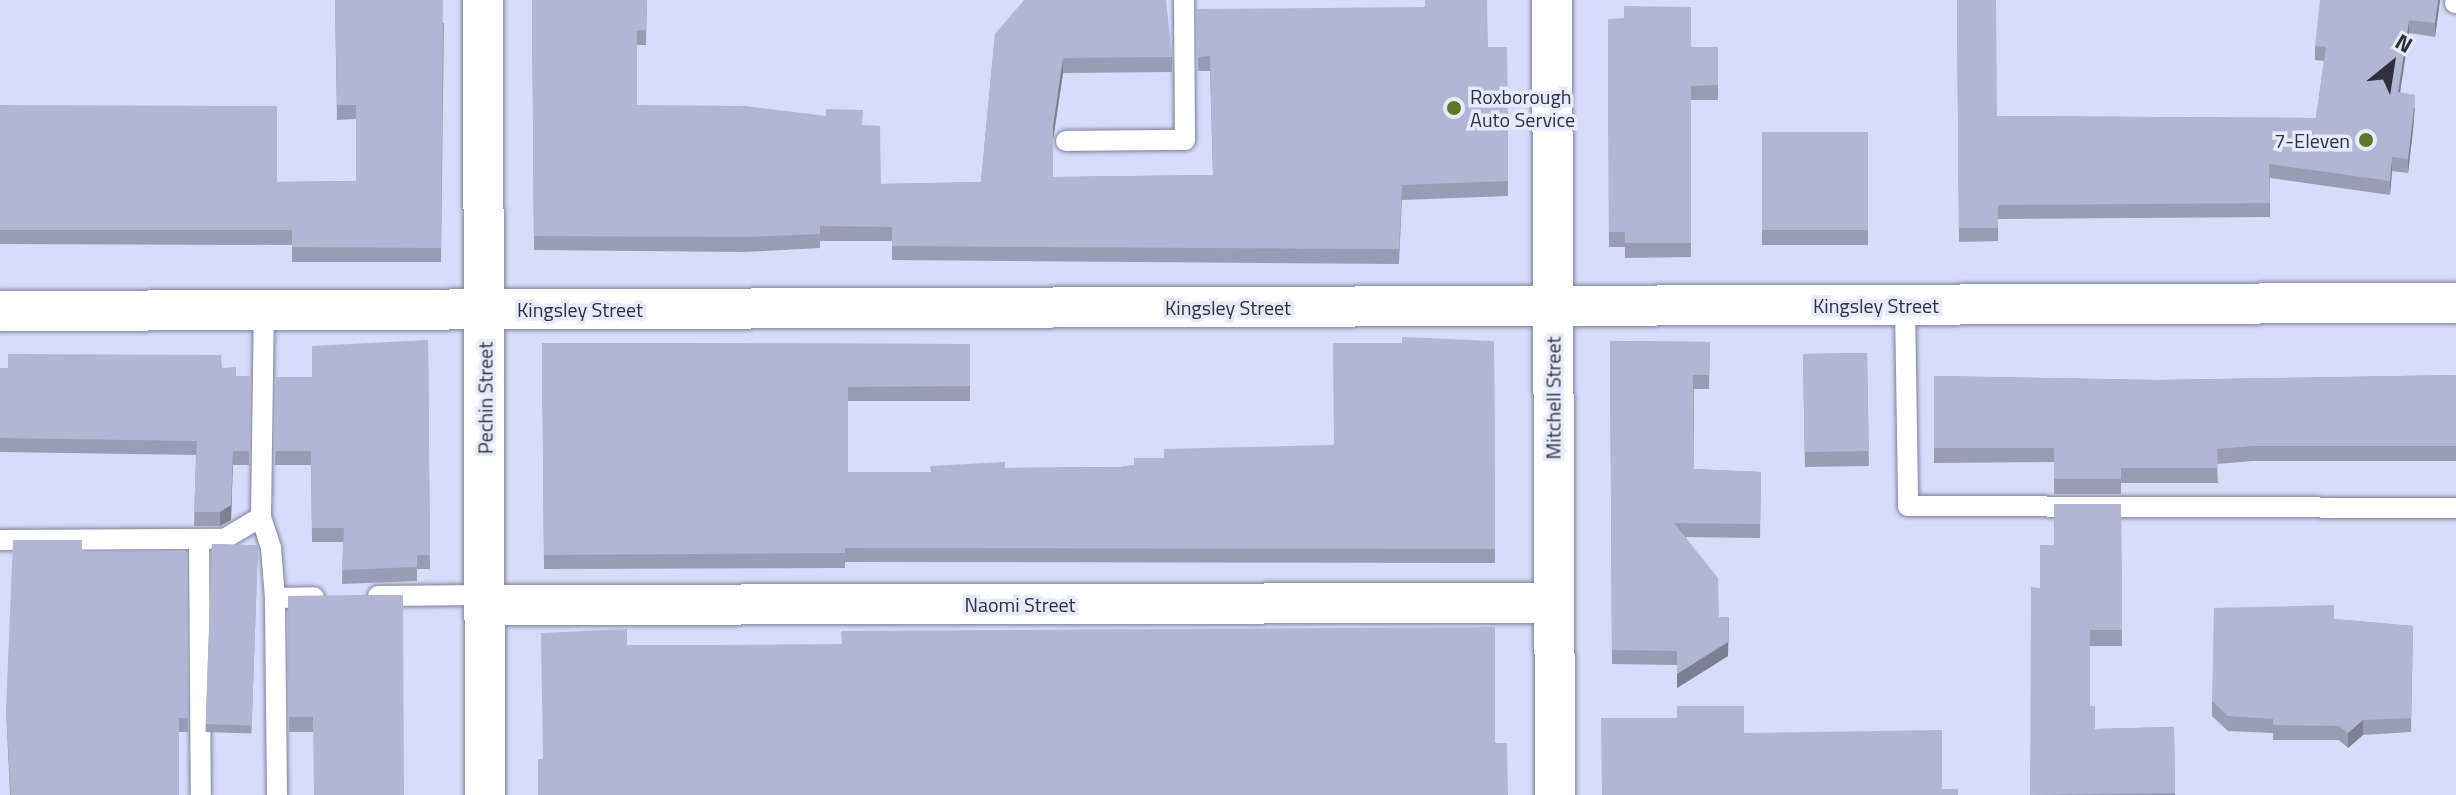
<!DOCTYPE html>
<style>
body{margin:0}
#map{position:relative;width:2456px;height:795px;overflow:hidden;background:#d6ddf9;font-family:"Titillium Web",sans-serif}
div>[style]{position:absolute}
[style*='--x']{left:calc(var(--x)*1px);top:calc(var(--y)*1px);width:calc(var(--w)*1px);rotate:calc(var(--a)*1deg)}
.roads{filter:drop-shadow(0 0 2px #7c819b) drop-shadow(0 0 2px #7c819b)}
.lane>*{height:20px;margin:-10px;padding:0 10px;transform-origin:10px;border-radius:10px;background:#fff}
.street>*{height:40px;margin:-20px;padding:0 20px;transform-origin:20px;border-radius:20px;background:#fff}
.wall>*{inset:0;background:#989db5;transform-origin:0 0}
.shaded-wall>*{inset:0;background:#7c8094}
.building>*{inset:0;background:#b1b7d3;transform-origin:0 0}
.dots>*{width:22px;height:22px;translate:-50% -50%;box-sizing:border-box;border:4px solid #e6eafc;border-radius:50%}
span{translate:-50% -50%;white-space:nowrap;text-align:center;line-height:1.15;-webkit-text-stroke:7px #e6eafc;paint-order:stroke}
.poi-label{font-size:20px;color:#2f323c}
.left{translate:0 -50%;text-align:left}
.right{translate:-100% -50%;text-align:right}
.street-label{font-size:20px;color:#2f323c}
.north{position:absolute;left:2352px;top:24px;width:80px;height:80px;-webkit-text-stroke:6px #e6eafc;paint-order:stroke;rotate:30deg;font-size:22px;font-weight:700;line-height:32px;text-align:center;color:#2f323c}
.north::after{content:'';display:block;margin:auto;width:28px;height:36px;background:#2f323c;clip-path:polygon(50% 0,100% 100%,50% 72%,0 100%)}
</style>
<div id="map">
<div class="roads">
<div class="lane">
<i style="--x:2455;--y:3;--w:1;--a:0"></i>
<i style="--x:1066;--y:141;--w:119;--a:-0.5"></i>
<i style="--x:1185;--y:140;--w:140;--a:-90.4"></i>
<i style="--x:1905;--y:305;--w:201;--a:89.1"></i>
<i style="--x:1908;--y:506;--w:548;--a:0.21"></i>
<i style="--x:261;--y:517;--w:33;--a:72"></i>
<i style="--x:271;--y:548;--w:50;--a:85.4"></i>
<i style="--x:199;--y:539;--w:256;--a:89.6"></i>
<i style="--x:0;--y:540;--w:224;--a:-0.3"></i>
<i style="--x:224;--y:539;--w:43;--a:-30.7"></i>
<i style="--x:261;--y:517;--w:206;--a:-89.2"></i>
<i style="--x:378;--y:596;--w:107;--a:-0.5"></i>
<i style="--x:277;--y:795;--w:197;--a:-90.6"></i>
<i style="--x:275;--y:598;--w:39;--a:-1"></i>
</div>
<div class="street">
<i style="--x:483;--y:0;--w:795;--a:89.86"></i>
<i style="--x:1552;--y:0;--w:795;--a:89.78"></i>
<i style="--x:0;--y:311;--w:2456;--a:-0.19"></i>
<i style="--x:485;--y:605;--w:1069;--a:-0.11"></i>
</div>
</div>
<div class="wall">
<i style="clip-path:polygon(335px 0,444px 23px,441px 262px,292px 262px,292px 245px,0 244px,0 105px,277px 182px,356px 181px,356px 119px,337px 120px)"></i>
<i style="clip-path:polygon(532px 0,647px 0,646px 45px,637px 45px,637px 105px,863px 125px,881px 184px,981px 182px,995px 34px,1172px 57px,1172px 72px,1063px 73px,1053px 140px,1053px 177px,1213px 175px,1210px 71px,1198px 71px,1197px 9px,1488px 47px,1507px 47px,1508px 196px,1402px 200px,1399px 264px,892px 260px,892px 241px,820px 241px,820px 248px,744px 252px,534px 250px)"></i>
<i style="clip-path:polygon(1957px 0,1997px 116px,2316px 118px,2324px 61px,2315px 60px,2315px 46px,2440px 0,2435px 37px,2409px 33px,2400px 92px,2415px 108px,2413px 130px,2408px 173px,2392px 171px,2390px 195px,2270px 178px,2270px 217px,1998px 219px,1998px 241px,1959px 242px)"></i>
<i style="clip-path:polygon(1608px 19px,1691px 47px,1718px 61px,1718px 100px,1691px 100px,1691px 257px,1625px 258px,1625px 247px,1609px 247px)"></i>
<i style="left:1868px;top:132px;width:113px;height:106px;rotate:90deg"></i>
<i style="clip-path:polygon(428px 340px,430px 569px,417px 569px,417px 581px,342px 584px,343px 542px,312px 542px,311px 465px,275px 465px,276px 377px,312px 377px)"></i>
<i style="clip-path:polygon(1494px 341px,1495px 563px,845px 562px,845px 568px,544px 569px,542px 343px,970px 344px,970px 401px,848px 401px,848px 472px,930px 472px,1005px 468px,1121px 467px,1134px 465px,1164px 458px,1333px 445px)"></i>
<i style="clip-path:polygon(1610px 341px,1710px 342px,1709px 389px,1694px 389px,1694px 469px,1761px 472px,1760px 538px,1686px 537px,1719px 617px,1728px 656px,1677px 688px,1677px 665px,1612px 664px)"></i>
<i style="left:1867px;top:353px;width:113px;height:64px;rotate:89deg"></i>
<i style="clip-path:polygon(0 368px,222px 368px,236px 376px,250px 376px,249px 465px,233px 465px,231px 520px,220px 526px,194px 526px,196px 455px,0 452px)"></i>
<i style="clip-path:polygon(2456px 375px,2456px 461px,2253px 461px,2217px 464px,2218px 483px,2121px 483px,2121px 494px,2054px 494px,2054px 462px,1934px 463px,1934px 376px,2158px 380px)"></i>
<i style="clip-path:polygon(2121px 504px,2122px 646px,2090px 646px,2090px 706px,2095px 729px,2174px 727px,2175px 795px,2030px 795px,2040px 588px,2054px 545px)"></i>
<i style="left:212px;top:544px;width:46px;height:188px;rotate:2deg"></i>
<i style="clip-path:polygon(82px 551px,186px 552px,188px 732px,179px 732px,179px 795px,10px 795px,6px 710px)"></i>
<i style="clip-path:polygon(403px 595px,313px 732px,289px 732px,288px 596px)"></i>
<i style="clip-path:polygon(2334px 619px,2413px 626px,2411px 732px,2363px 735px,2348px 748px,2339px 740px,2273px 740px,2273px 733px,2228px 731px,2212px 716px,2212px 701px)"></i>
</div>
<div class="shaded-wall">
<i style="clip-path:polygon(2438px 0,2440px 0,2435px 37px,2435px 23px)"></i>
<i style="clip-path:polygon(2409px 20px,2409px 33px,2398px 106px,2398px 92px)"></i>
<i style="clip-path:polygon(1063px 58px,1063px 73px,1053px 140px,1053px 126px)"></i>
<i style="clip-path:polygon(2415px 95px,2413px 130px,2408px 173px,2408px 159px)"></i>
<i style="clip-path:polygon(2392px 157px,2392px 171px,2390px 195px,2390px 181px)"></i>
<i style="clip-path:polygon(233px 451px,231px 520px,220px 526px,220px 512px)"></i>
<i style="clip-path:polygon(1729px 617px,1728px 656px,1677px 688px,1677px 674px)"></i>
<i style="clip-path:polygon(2363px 720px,2363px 735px,2348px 748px,2348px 733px)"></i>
</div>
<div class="building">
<i style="clip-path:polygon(335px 0,443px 0,441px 248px,292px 247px,292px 230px,0 230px,0 105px,277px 106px,277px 182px,356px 181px,356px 105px,337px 105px)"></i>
<i style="clip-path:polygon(532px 0,647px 0,646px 30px,637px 31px,637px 105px,745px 106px,826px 116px,826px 109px,863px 110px,862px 125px,880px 126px,881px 184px,981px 182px,995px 34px,1024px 0,1166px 0,1172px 57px,1063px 58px,1053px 126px,1053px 177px,1213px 175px,1210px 56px,1198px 57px,1197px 9px,1425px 7px,1425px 0,1487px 0,1488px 47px,1507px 47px,1508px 181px,1402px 185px,1399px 249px,892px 246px,892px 227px,820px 226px,820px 234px,744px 237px,534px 236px)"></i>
<i style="clip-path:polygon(1957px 0,1996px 0,1997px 116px,2316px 118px,2326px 47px,2315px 46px,2320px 0,2438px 0,2435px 23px,2409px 20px,2398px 92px,2415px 95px,2413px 116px,2408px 159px,2392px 157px,2390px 181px,2269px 164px,2270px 203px,1998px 205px,1998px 228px,1959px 228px)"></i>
<i style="clip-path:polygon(1624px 6px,1691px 7px,1691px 47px,1718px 47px,1718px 85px,1691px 86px,1691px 243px,1625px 243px,1625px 232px,1609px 232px,1608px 19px,1624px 18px)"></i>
<i style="left:1868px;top:132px;width:98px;height:106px;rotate:90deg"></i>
<i style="clip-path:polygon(1402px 337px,1494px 341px,1495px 549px,845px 548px,845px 553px,544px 555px,542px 343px,970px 344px,970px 386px,848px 387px,848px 472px,931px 472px,930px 466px,1005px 462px,1005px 468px,1121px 467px,1134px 465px,1134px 458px,1164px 458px,1164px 449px,1334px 445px,1333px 343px,1402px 343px)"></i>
<i style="clip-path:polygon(428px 340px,430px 555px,417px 555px,417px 567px,342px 570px,344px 528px,312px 528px,311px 451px,275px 451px,276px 377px,312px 377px,312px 346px)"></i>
<i style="clip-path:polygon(1610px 341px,1710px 342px,1709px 375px,1693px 375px,1694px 469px,1761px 472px,1760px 524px,1674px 523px,1718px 578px,1719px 617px,1729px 617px,1728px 642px,1677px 674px,1677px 651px,1612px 650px)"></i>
<i style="left:1867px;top:353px;width:98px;height:64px;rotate:89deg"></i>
<i style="clip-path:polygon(8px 354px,221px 355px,222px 368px,236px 367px,236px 376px,250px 376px,249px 451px,233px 451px,231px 505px,220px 512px,194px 512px,197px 441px,0 438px,0 368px,8px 368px)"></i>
<i style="clip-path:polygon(2456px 375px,2456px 446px,2253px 446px,2217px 449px,2218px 468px,2121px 468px,2121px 479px,2054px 479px,2054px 448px,1934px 448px,1934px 376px,2158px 380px)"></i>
<i style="clip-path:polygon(2054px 504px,2121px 504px,2122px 630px,2090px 630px,2090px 706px,2095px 706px,2095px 729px,2174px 727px,2175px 793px,2030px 795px,2031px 587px,2040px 588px,2040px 545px,2054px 545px)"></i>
<i style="clip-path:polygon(13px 540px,82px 540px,82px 551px,186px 552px,188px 718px,179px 718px,179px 795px,11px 795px,6px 710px)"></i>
<i style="left:212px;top:544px;width:46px;height:180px;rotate:2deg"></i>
<i style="clip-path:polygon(403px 595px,404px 795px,314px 795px,313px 717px,289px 717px,288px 596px)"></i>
<i style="clip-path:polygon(2334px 605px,2334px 619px,2413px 626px,2411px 718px,2363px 720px,2348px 733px,2339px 726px,2273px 725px,2273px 719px,2228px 716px,2212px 701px,2214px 608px)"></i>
<i style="clip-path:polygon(1495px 627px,1495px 743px,1507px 743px,1508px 795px,538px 795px,538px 759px,543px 759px,541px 633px,627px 629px,627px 645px,716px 645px,842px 644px,841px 631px)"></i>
<i style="clip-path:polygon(1677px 706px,1744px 706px,1744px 733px,1942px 730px,1942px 789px,1958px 789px,1958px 795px,1602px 795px,1601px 718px,1677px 718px)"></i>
</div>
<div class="dots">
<i style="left:1454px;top:108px;background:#5d772a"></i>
<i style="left:2366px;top:140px;background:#5d772a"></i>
</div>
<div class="poi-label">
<span class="left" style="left:1470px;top:108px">Roxborough<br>Auto Service</span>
<span class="right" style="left:2350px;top:140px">7-Eleven</span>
</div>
<div class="street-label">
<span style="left:1876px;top:305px">Kingsley Street</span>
<span style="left:1228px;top:307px">Kingsley Street</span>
<span style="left:580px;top:309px">Kingsley Street</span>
<span style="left:485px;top:398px;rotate:-90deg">Pechin Street</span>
<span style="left:1553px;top:398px;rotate:-90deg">Mitchell Street</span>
<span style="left:1020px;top:604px">Naomi Street</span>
</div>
<div class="north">N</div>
</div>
